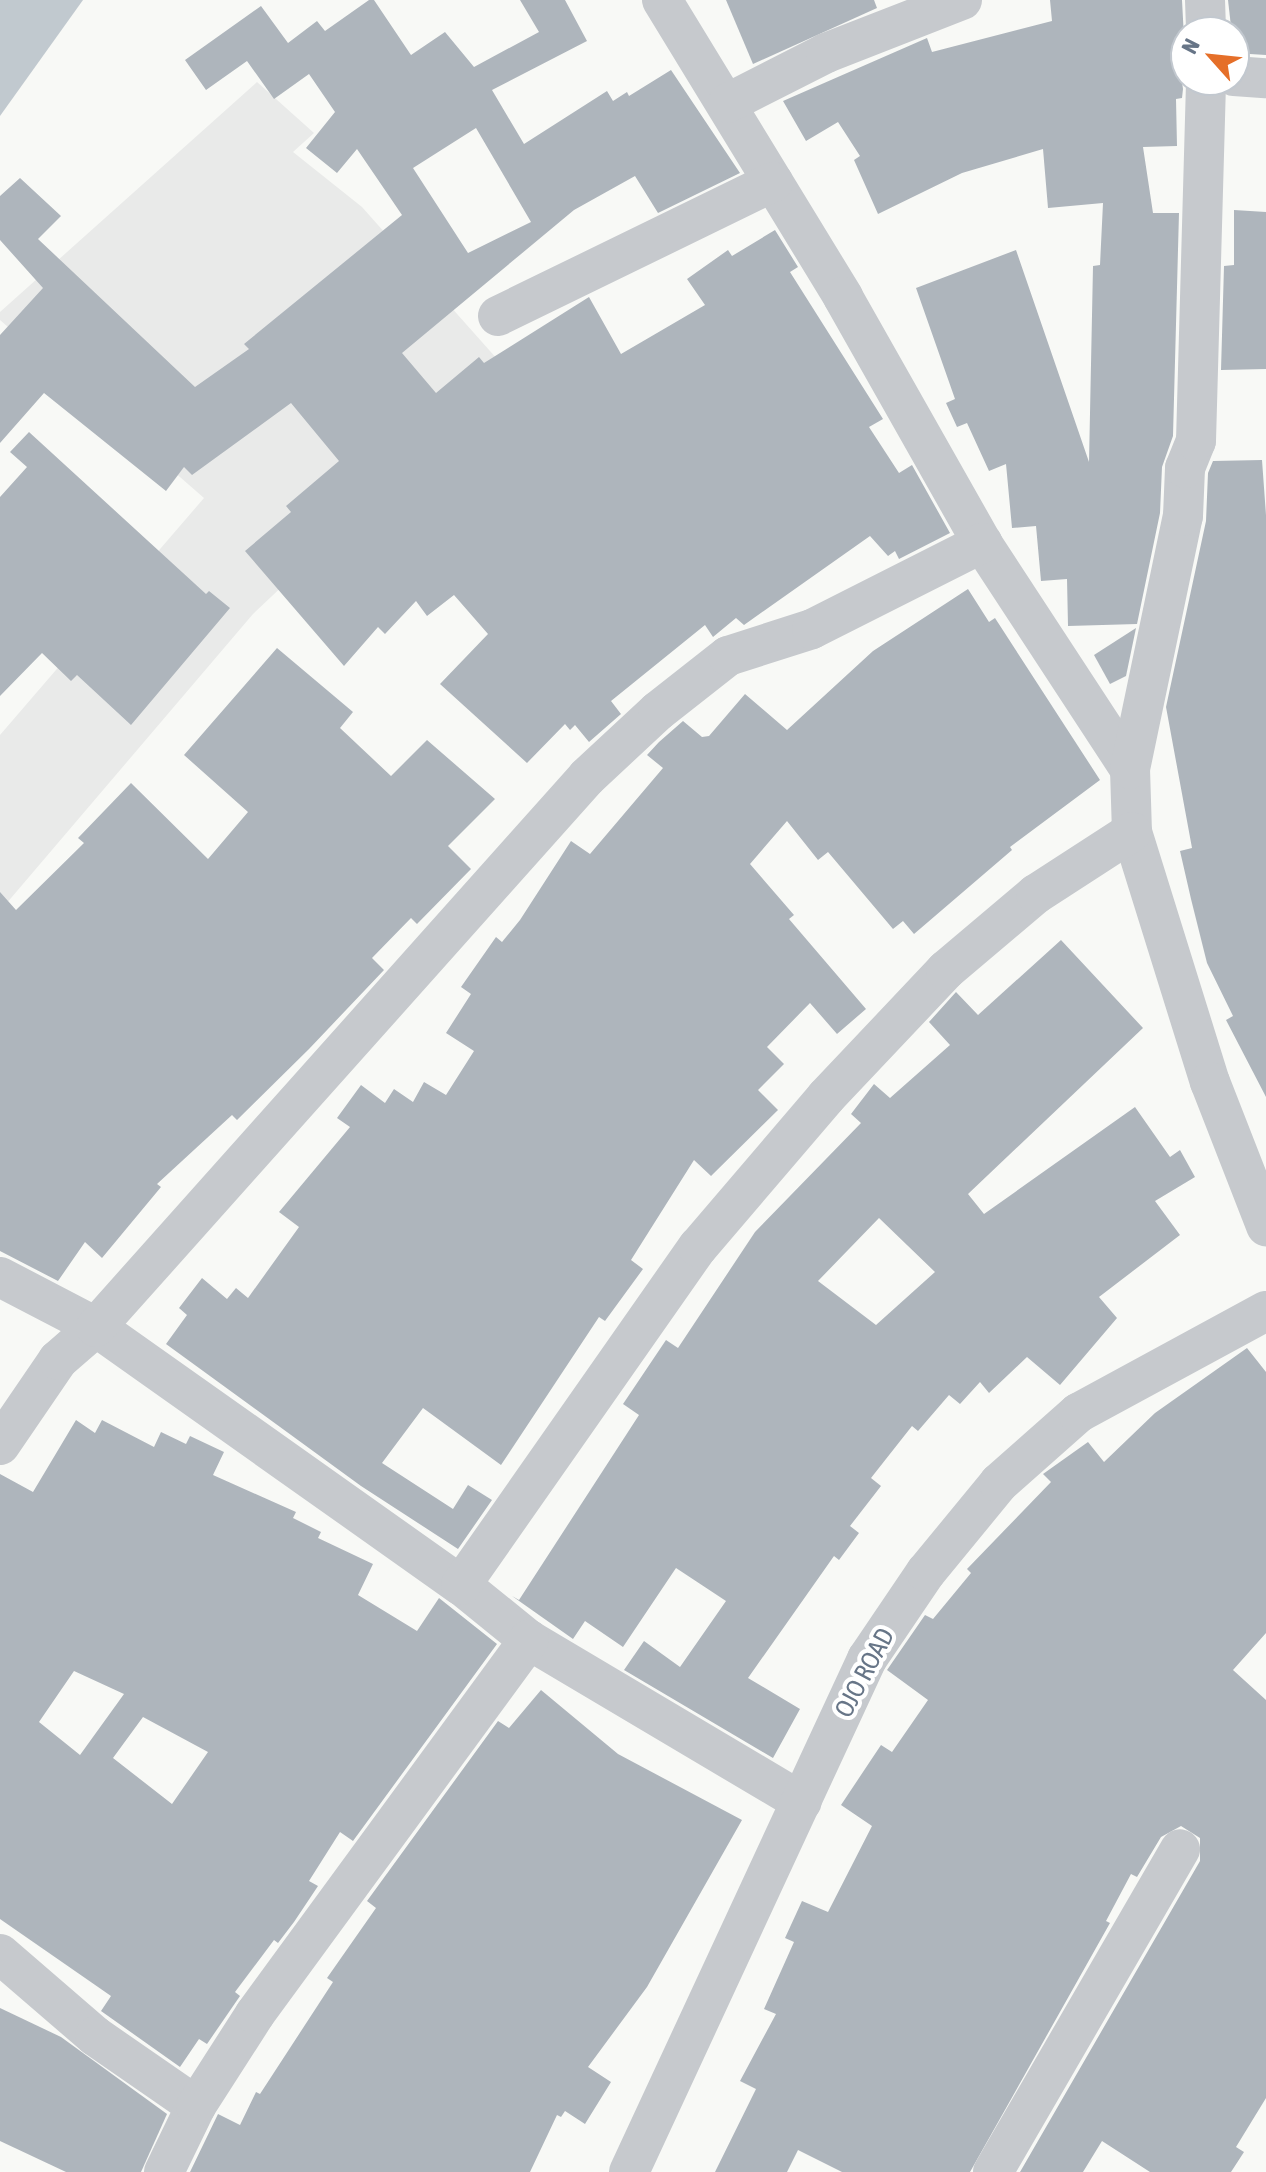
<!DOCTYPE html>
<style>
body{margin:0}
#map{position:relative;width:1266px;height:2172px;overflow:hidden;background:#f8f9f6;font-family:"Asap Condensed",sans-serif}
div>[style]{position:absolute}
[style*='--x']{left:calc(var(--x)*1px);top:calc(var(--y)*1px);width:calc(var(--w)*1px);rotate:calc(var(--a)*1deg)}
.built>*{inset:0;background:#e9eae9}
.water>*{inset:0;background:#c1c9cf}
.building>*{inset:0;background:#aeb5bc}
.minor>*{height:40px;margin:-20px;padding:0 20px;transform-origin:20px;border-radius:20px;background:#c6c9cd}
span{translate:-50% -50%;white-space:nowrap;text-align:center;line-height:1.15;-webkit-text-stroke:8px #fff;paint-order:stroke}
.street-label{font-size:26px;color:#677587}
.north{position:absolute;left:1170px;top:16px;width:80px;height:80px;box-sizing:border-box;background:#fff;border:2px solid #c2c8cf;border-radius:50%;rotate:297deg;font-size:22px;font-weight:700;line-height:32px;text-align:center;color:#677587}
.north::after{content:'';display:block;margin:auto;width:28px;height:36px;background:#e56f29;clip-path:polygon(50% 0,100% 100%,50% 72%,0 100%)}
</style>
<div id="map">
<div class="built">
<i style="clip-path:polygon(257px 82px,314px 133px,293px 152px,362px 207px,521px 386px,378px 496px,253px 614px,0 911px,0 735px,204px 498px,0 320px,0 312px)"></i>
</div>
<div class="water">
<i style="clip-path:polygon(0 0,83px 0,0 116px)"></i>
</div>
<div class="building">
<i style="clip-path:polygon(evenodd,369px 0,374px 0,411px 55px,445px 32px,474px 67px,539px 32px,520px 0,565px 0,587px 41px,492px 90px,524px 144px,607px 91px,613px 101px,627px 92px,629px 96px,671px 70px,740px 173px,658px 213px,635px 176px,574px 210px,402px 353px,436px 393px,479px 357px,484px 363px,589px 297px,621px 354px,705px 305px,687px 279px,728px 250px,732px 256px,775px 230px,798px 267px,790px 272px,883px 419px,869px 427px,899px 473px,912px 465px,950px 533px,899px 559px,895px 551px,888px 556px,870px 536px,744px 625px,736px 618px,713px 637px,705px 625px,611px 701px,621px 714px,589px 742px,575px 725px,570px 730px,565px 724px,527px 763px,440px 684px,488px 634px,454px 595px,427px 616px,416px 601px,385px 634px,378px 627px,344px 666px,245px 551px,291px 512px,286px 506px,339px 461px,291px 403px,192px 475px,184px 467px,166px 491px,44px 393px,0 443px,0 335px,43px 288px,0 240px,0 196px,20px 178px,61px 216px,38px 239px,195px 387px,249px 349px,244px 344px,402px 215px,357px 149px,337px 173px,306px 148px,335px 112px,309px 74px,274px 99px,247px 61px,206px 90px,185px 60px,261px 6px,288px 43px,317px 21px,325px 31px,369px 0,476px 128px,531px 222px,468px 253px,413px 168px,476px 128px)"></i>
<i style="clip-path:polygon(726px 0,874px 0,877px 8px,753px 64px)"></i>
<i style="clip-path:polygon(1050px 0,1182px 0,1184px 38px,1176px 39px,1183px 89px,1182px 98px,1176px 99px,1177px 146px,1143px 147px,1153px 213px,1179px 213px,1173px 436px,1162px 467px,1160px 513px,1137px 624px,1068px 626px,1067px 579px,1041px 581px,1036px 526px,1012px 528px,1006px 464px,989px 471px,967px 423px,957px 427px,946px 403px,955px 399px,916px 288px,1016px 250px,1089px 462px,1093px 266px,1100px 265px,1103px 203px,1048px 208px,1043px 149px,962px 173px,878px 214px,854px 160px,860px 156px,838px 122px,806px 141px,783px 101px,927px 38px,932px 52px,1052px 21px)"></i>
<i style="clip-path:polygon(1228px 0,1266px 0,1266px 55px,1234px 53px)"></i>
<i style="clip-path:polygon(1234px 210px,1266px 212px,1266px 369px,1221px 370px,1224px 266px,1234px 265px)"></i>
<i style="clip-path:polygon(29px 432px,206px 594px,209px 591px,230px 608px,131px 725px,77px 675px,71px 681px,42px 653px,0 696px,0 497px,27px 467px,10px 452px)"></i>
<i style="clip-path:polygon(1262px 460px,1266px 515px,1266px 1097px,1226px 1020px,1233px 1016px,1207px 963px,1191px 899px,1180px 851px,1192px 848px,1166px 707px,1206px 521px,1208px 473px,1213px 461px)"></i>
<i style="clip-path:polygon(968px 589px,989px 622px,995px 618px,1100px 780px,1010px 847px,1012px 850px,914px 934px,903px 921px,893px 929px,828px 852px,818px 860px,787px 821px,750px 864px,794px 915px,789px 919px,866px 1009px,837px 1034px,810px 1003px,767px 1047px,784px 1064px,758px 1090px,778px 1110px,711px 1176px,694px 1160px,631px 1260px,643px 1269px,605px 1321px,599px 1317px,501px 1465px,423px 1408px,382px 1463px,453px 1509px,468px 1485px,492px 1500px,458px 1549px,361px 1486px,166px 1344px,187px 1315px,179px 1308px,202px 1278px,227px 1299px,236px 1288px,248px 1298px,299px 1227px,279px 1212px,350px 1127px,337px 1118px,361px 1085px,385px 1103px,394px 1089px,413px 1102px,424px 1082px,446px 1095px,474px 1051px,446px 1033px,471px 994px,461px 987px,496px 937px,502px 942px,520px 920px,571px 841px,590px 854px,663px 768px,647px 755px,659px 742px,683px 721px,702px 737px,709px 736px,745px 694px,787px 730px,873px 651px)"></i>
<i style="clip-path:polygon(1136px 628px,1126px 676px,1110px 684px,1094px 655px)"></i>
<i style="clip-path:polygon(277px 648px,353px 712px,340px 728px,391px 776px,427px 740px,495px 799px,448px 846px,471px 869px,417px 924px,411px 918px,372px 958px,384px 970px,309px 1049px,237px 1120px,232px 1115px,157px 1184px,161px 1187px,102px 1258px,85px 1242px,58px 1281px,0 1251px,0 892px,16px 910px,84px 843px,78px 838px,131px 783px,208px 859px,248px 812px,184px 755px)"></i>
<i style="clip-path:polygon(evenodd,1061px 940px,1143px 1028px,968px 1194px,984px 1214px,1135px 1107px,1170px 1157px,1180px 1150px,1195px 1177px,1155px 1201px,1180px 1235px,1099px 1297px,1117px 1318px,1060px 1385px,1027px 1357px,989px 1393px,980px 1382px,960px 1404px,949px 1395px,918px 1431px,912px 1426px,871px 1478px,881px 1486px,850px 1526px,859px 1533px,839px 1560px,834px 1556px,748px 1678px,800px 1709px,773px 1758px,624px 1670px,644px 1641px,680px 1667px,726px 1601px,676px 1568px,623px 1647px,585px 1621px,573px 1639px,512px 1596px,519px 1600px,639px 1415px,623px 1404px,666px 1340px,678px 1348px,755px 1232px,861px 1123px,851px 1114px,874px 1084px,890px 1098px,950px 1045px,929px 1022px,956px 992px,978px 1015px,1061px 940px,879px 1218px,935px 1272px,876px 1325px,818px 1281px,879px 1218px)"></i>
<i style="clip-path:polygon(1247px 1348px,1266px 1372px,1266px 1633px,1233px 1670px,1266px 1700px,1266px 2098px,1236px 2147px,1244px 2152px,1231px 2172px,1150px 2172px,1102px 2141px,1083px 2172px,1020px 2172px,1200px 1861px,1200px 1838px,1181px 1826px,1161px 1837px,1137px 1877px,1131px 1874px,1106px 1921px,1110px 1923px,970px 2172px,842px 2172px,798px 2150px,787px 2172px,715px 2172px,756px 2089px,740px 2081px,776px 2014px,764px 2009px,794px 1942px,785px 1938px,802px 1901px,828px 1912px,872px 1826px,841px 1805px,881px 1745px,892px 1752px,928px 1700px,887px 1670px,925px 1615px,933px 1619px,971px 1573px,967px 1569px,1051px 1482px,1043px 1474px,1088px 1442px,1104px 1462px,1155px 1413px)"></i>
<i style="clip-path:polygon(evenodd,76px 1420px,95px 1433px,102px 1420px,154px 1447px,161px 1432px,186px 1444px,190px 1436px,224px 1452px,213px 1475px,296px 1512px,293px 1518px,321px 1532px,318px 1538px,373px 1564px,358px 1595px,417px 1631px,439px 1598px,497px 1644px,353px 1841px,340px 1832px,309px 1881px,318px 1886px,294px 1922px,278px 1943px,274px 1940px,235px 1992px,240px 1996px,207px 2044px,199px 2039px,180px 2067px,101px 2011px,111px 1996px,0 1919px,0 1474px,33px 1492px,76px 1420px,74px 1671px,124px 1694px,80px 1755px,39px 1722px,74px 1671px,76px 1420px,143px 1717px,208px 1752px,172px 1804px,113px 1758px,143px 1717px)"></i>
<i style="clip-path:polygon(541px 1690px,618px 1754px,742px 1820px,647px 1987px,588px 2067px,611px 2082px,585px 2124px,565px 2111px,561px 2117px,557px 2115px,530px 2172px,190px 2172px,218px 2114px,240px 2125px,256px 2092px,260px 2094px,333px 1982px,327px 1978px,376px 1908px,367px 1901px,498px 1721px,509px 1728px)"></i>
<i style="clip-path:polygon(0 2008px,61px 2037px,167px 2114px,141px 2172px,66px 2172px,0 2141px)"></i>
</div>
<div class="minor">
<i style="--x:662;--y:0;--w:348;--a:58.6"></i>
<i style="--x:843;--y:297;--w:283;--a:60.5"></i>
<i style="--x:982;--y:543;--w:270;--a:56.8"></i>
<i style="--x:1130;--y:769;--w:63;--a:88.2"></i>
<i style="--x:1132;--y:832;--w:262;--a:72.7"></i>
<i style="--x:1210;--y:1082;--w:155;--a:68.7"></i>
<i style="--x:1205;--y:0;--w:32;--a:88"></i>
<i style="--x:1234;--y:76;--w:32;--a:4"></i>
<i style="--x:728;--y:103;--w:110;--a:-27"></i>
<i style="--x:826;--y:53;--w:146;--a:-21.3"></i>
<i style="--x:498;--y:316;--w:306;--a:-26"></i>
<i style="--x:1130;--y:769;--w:258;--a:-78.2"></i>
<i style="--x:1183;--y:516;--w:48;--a:-87.6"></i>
<i style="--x:1185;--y:468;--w:29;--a:-68"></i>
<i style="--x:1196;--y:441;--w:361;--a:-88.4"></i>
<i style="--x:0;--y:1277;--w:108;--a:27.5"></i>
<i style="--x:96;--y:1327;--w:447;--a:35.3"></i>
<i style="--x:461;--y:1585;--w:87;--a:39"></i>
<i style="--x:529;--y:1640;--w:317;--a:30.7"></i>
<i style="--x:0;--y:1445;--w:103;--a:-55.7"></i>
<i style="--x:58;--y:1360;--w:50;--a:-41"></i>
<i style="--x:96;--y:1327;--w:737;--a:-48.24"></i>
<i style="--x:587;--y:777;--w:97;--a:-42.9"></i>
<i style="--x:658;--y:711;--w:89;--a:-38.2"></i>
<i style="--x:728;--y:656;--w:88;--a:-17.8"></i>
<i style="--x:812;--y:629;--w:191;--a:-26.8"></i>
<i style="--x:461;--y:1585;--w:413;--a:-55"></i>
<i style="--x:698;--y:1247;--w:197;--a:-49.5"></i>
<i style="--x:826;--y:1097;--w:175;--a:-46.6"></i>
<i style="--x:946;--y:970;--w:118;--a:-40.2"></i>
<i style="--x:1036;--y:894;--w:114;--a:-32.9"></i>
<i style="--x:0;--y:1954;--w:125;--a:40.8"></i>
<i style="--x:95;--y:2036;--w:123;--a:34.7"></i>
<i style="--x:164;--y:2172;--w:73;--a:-64.1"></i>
<i style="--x:196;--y:2106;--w:109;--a:-57.3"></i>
<i style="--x:255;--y:2014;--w:464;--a:-53.8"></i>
<i style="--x:629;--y:2172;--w:566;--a:-65.11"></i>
<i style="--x:867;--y:1659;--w:105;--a:-55.9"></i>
<i style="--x:926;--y:1572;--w:115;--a:-50.6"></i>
<i style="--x:999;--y:1483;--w:106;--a:-41.5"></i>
<i style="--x:1078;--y:1413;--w:214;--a:-28.5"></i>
<i style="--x:993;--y:2172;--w:373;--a:-59.9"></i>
</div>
<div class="street-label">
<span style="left:865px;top:1673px;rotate:-62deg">OJO ROAD</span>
</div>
<div class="north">N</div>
</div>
